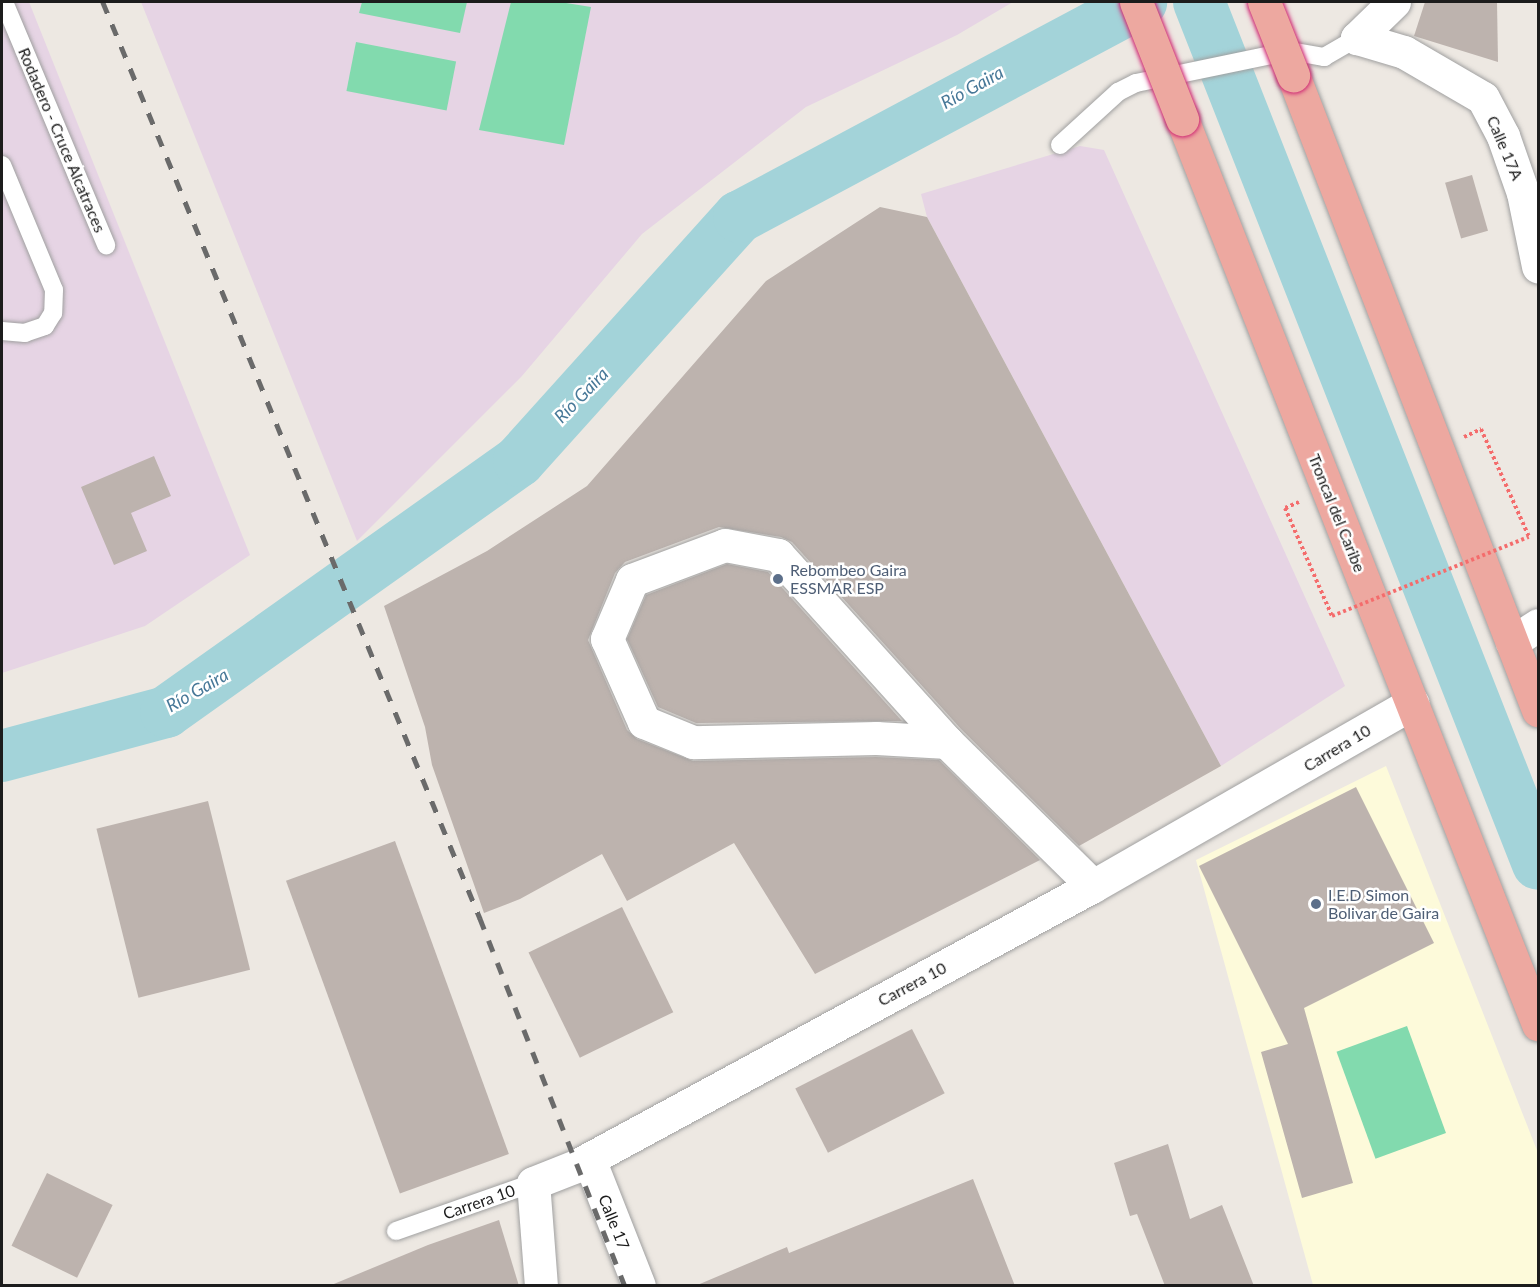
<!DOCTYPE html>
<meta charset="utf-8">
<style>
body{margin:0}
#map{position:relative;width:1540px;height:1287px;overflow:hidden;background:#ede8e2;font-family:Lato,sans-serif}
div>[style]{position:absolute}
[style*='--x']{left:calc(var(--x)*1px);top:calc(var(--y)*1px);width:calc(var(--w)*1px);rotate:calc(var(--a)*1deg)}
.industrial>*{inset:0;background:#e6d4e4}
.education>*{inset:0;background:#fdfada}
.pitch>*{inset:0;background:#82daae;transform-origin:0 0}
.river>*{height:52px;margin:-26px;padding:0 26px;transform-origin:26px;border-radius:26px;background:#a3d3d9}
.building>*{inset:0;background:#bdb3ae;transform-origin:0 0}
.path>*{height:4px;margin-top:-2px;transform-origin:0;background:repeating-linear-gradient(90deg,#f46c6c 0 3px,transparent 0 6px)}
.roads{filter:drop-shadow(0 0 2px #a0a0a0) drop-shadow(0 0 2px #a0a0a0)}
.service>*{height:18px;margin:-9px;padding:0 9px;transform-origin:9px;border-radius:9px;background:#fff}
.minor>*{height:33px;margin:-16.5px;padding:0 16.5px;transform-origin:16.5px;border-radius:16.5px;background:#fff}
.trunk>*{height:33px;margin:-16.5px;padding:0 16.5px;transform-origin:16.5px;border-radius:16.5px;background:#eda8a0}
.rail>*{height:4.5px;margin-top:-2.25px;transform-origin:0;background:repeating-linear-gradient(90deg,#6a6a6a 0 12px,transparent 0 24px)}
.path-bridge>*{height:4px;margin-top:-2px;transform-origin:0;background:repeating-linear-gradient(90deg,#f46c6c 0 3px,transparent 0 6px)}
.bridges{filter:drop-shadow(0 0 2px #cf2a74) drop-shadow(0 0 2px #cf2a74)}
.trunk-bridge>*{height:33px;margin:-16.5px;padding:0 16.5px;transform-origin:16.5px;border-radius:16.5px;background:#eda8a0}
.dots>*{width:16px;height:16px;translate:-50% -50%;box-sizing:border-box;border:3px solid #fff;border-radius:50%}
span{translate:-50% -50%;white-space:nowrap;text-align:center;line-height:1.15;-webkit-text-stroke:5px #fff;paint-order:stroke}
.street-label{font-size:16px;color:#1c1c1c}
.service-label{font-size:16px;color:#4e5e75}
.left{translate:0 -50%;text-align:left}
.water-label{font-size:18px;color:#477898;font-style:italic}
.frame{position:absolute;inset:0;border:3px solid #1c1c1c;pointer-events:none}
</style>
<div id="map">
<div class="industrial">
<i style="clip-path:polygon(2px 2px,29px 2px,250px 555px,145px 626px,2px 673px)"></i>
<i style="clip-path:polygon(141px 2px,1013px 2px,957px 35px,806px 107px,642px 234px,522px 376px,357px 541px)"></i>
<i style="clip-path:polygon(1080px 146px,1104px 150px,1345px 686px,1221px 766px,927px 217px,921px 194px)"></i>
</div>
<div class="education">
<i style="clip-path:polygon(1386px 766px,1538px 1153px,1538px 1285px,1313px 1285px,1196px 860px)"></i>
</div>
<div class="pitch">
<i style="clip-path:polygon(362px 2px,467px 2px,460px 33px,359px 13px)"></i>
<i style="clip-path:polygon(511px 2px,560px 2px,591px 7px,564px 145px,479px 130px)"></i>
<i style="left:356px;top:42px;width:102px;height:50px;rotate:11deg"></i>
<i style="left:1407px;top:1026px;width:114px;height:75px;rotate:70deg"></i>
</div>
<div class="river">
<i style="--x:1199;--y:2;--w:926;--a:68.53"></i>
<i style="--x:2;--y:756;--w:170;--a:-15"></i>
<i style="--x:166;--y:712;--w:433;--a:-35.4"></i>
<i style="--x:519;--y:461;--w:329;--a:-48"></i>
<i style="--x:739;--y:217;--w:456;--a:-28.1"></i>
</div>
<div class="building">
<i style="clip-path:polygon(1425px 2px,1497px 2px,1498px 62px,1414px 36px)"></i>
<i style="left:1472px;top:175px;width:58px;height:28px;rotate:74deg"></i>
<i style="clip-path:polygon(880px 207px,927px 217px,1221px 766px,1079px 846px,961px 729px,792px 542px,781px 537px,719px 527px,625px 562px,615px 573px,588px 640px,627px 730px,637px 739px,693px 761px,876px 757px,939px 760px,1040px 860px,815px 974px,734px 843px,627px 901px,602px 854px,520px 899px,484px 913px,432px 765px,425px 727px,384px 606px,487px 551px,587px 486px,766px 281px)"></i>
<i style="clip-path:polygon(154px 456px,171px 496px,131px 513px,147px 551px,114px 565px,81px 487px)"></i>
<i style="clip-path:polygon(727px 564px,768px 572px,902px 721px,696px 723px,658px 707px,627px 639px,646px 595px)"></i>
<i style="clip-path:polygon(1356px 787px,1434px 943px,1304px 1008px,1353px 1183px,1302px 1198px,1261px 1052px,1288px 1044px,1199px 866px)"></i>
<i style="left:208px;top:801px;width:174px;height:115px;rotate:76deg"></i>
<i style="left:395px;top:841px;width:333px;height:116px;rotate:70deg"></i>
<i style="left:622px;top:907px;width:117px;height:104px;rotate:64deg"></i>
<i style="left:912px;top:1029px;width:72px;height:131px;rotate:63deg"></i>
<i style="clip-path:polygon(1168px 1144px,1190px 1219px,1222px 1205px,1254px 1286px,1165px 1286px,1137px 1214px,1130px 1216px,1114px 1163px)"></i>
<i style="left:47px;top:1173px;width:73px;height:81px;rotate:26deg"></i>
<i style="clip-path:polygon(973px 1179px,1015px 1286px,695px 1286px,787px 1247px,789px 1253px)"></i>
<i style="clip-path:polygon(499px 1220px,519px 1286px,329px 1286px,428px 1245px)"></i>
</div>
<div class="path">
<i style="--x:1464;--y:437;--w:19;--a:-25"></i>
<i style="--x:1481;--y:429;--w:118;--a:66"></i>
<i style="--x:1299;--y:502;--w:15;--a:157"></i>
<i style="--x:1285;--y:508;--w:118;--a:66.5"></i>
</div>
<div class="roads">
<div class="service">
<i style="--x:4;--y:2;--w:264;--a:67.2"></i>
<i style="--x:1060;--y:145;--w:79;--a:-42.4"></i>
<i style="--x:1118;--y:92;--w:20;--a:-27"></i>
<i style="--x:1136;--y:83;--w:157;--a:-11.7"></i>
<i style="--x:1290;--y:51;--w:35;--a:10"></i>
<i style="--x:1324;--y:57;--w:38;--a:-30"></i>
<i style="--x:2;--y:165;--w:135;--a:67.4"></i>
<i style="--x:54;--y:290;--w:23;--a:92"></i>
<i style="--x:53;--y:313;--w:15;--a:122"></i>
<i style="--x:45;--y:326;--w:21;--a:161"></i>
<i style="--x:25;--y:333;--w:23;--a:-175"></i>
<i style="--x:396;--y:1231;--w:145;--a:-19.3"></i>
</div>
<div class="minor">
<i style="--x:1394;--y:2;--w:52;--a:135.8"></i>
<i style="--x:1357;--y:38;--w:49;--a:16.6"></i>
<i style="--x:1404;--y:52;--w:91;--a:30.2"></i>
<i style="--x:1483;--y:98;--w:43;--a:62.2"></i>
<i style="--x:1503;--y:136;--w:60;--a:70.7"></i>
<i style="--x:1523;--y:193;--w:75;--a:78.4"></i>
<i style="--x:1512;--y:642;--w:31;--a:-33"></i>
<i style="--x:947;--y:742;--w:71;--a:-176.8"></i>
<i style="--x:876;--y:738;--w:183;--a:178.7"></i>
<i style="--x:693;--y:742;--w:53;--a:-157.8"></i>
<i style="--x:644;--y:722;--w:91;--a:-114"></i>
<i style="--x:607;--y:639;--w:64;--a:-67"></i>
<i style="--x:632;--y:580;--w:99;--a:-20.6"></i>
<i style="--x:725;--y:545;--w:54;--a:10.7"></i>
<i style="--x:778;--y:555;--w:252;--a:47.9"></i>
<i style="--x:947;--y:742;--w:205;--a:44.6"></i>
<i style="--x:589;--y:1159;--w:136;--a:68.5"></i>
<i style="--x:541;--y:1286;--w:103;--a:-94.4"></i>
<i style="--x:533;--y:1183;--w:46;--a:-21.6"></i>
<i style="--x:576;--y:1166;--w:588;--a:-28.44"></i>
<i style="--x:1093;--y:886;--w:368;--a:-29.8"></i>
</div>
<div class="trunk">
<i style="--x:1293;--y:75;--w:681;--a:68.9"></i>
<i style="--x:1182;--y:119;--w:973;--a:68.53"></i>
</div>
</div>
<div class="rail">
<i style="--x:103;--y:2;--w:991;--a:67.63"></i>
<i style="--x:480;--y:918;--w:396;--a:68.5"></i>
</div>
<div class="path-bridge">
<i style="--x:1332;--y:616;--w:212;--a:-21.9"></i>
</div>
<div class="bridges">
<div class="trunk-bridge">
<i style="--x:1136;--y:2;--w:126;--a:68.5"></i>
<i style="--x:1264;--y:2;--w:79;--a:68.3"></i>
</div>
</div>
<div class="dots">
<i style="left:778px;top:579px;background:#5c6f8a"></i>
<i style="left:1316px;top:904px;background:#5c6f8a"></i>
</div>
<div class="street-label">
<span style="left:62px;top:140px;rotate:67deg">Rodadero - Cruce Alcatraces</span>
<span style="left:1505px;top:148px;rotate:67deg">Calle 17A</span>
<span style="left:1337px;top:513px;rotate:68deg">Troncal del Caribe</span>
<span style="left:1337px;top:748px;rotate:-31deg">Carrera 10</span>
<span style="left:912px;top:984px;rotate:-28deg">Carrera 10</span>
<span style="left:479px;top:1202px;rotate:-19deg">Carrera 10</span>
<span style="left:614px;top:1222px;rotate:68deg">Calle 17</span>
</div>
<div class="service-label">
<span class="left" style="left:790px;top:579px">Rebombeo Gaira<br>ESSMAR ESP</span>
<span class="left" style="left:1328px;top:904px">I.E.D Simon<br>Bolivar de Gaira</span>
</div>
<div class="water-label">
<span style="left:972px;top:87px;rotate:-29deg">Río Gaira</span>
<span style="left:581px;top:395px;rotate:-46deg">Río Gaira</span>
<span style="left:197px;top:690px;rotate:-30deg">Río Gaira</span>
</div>
<div class="frame"></div>
</div>
